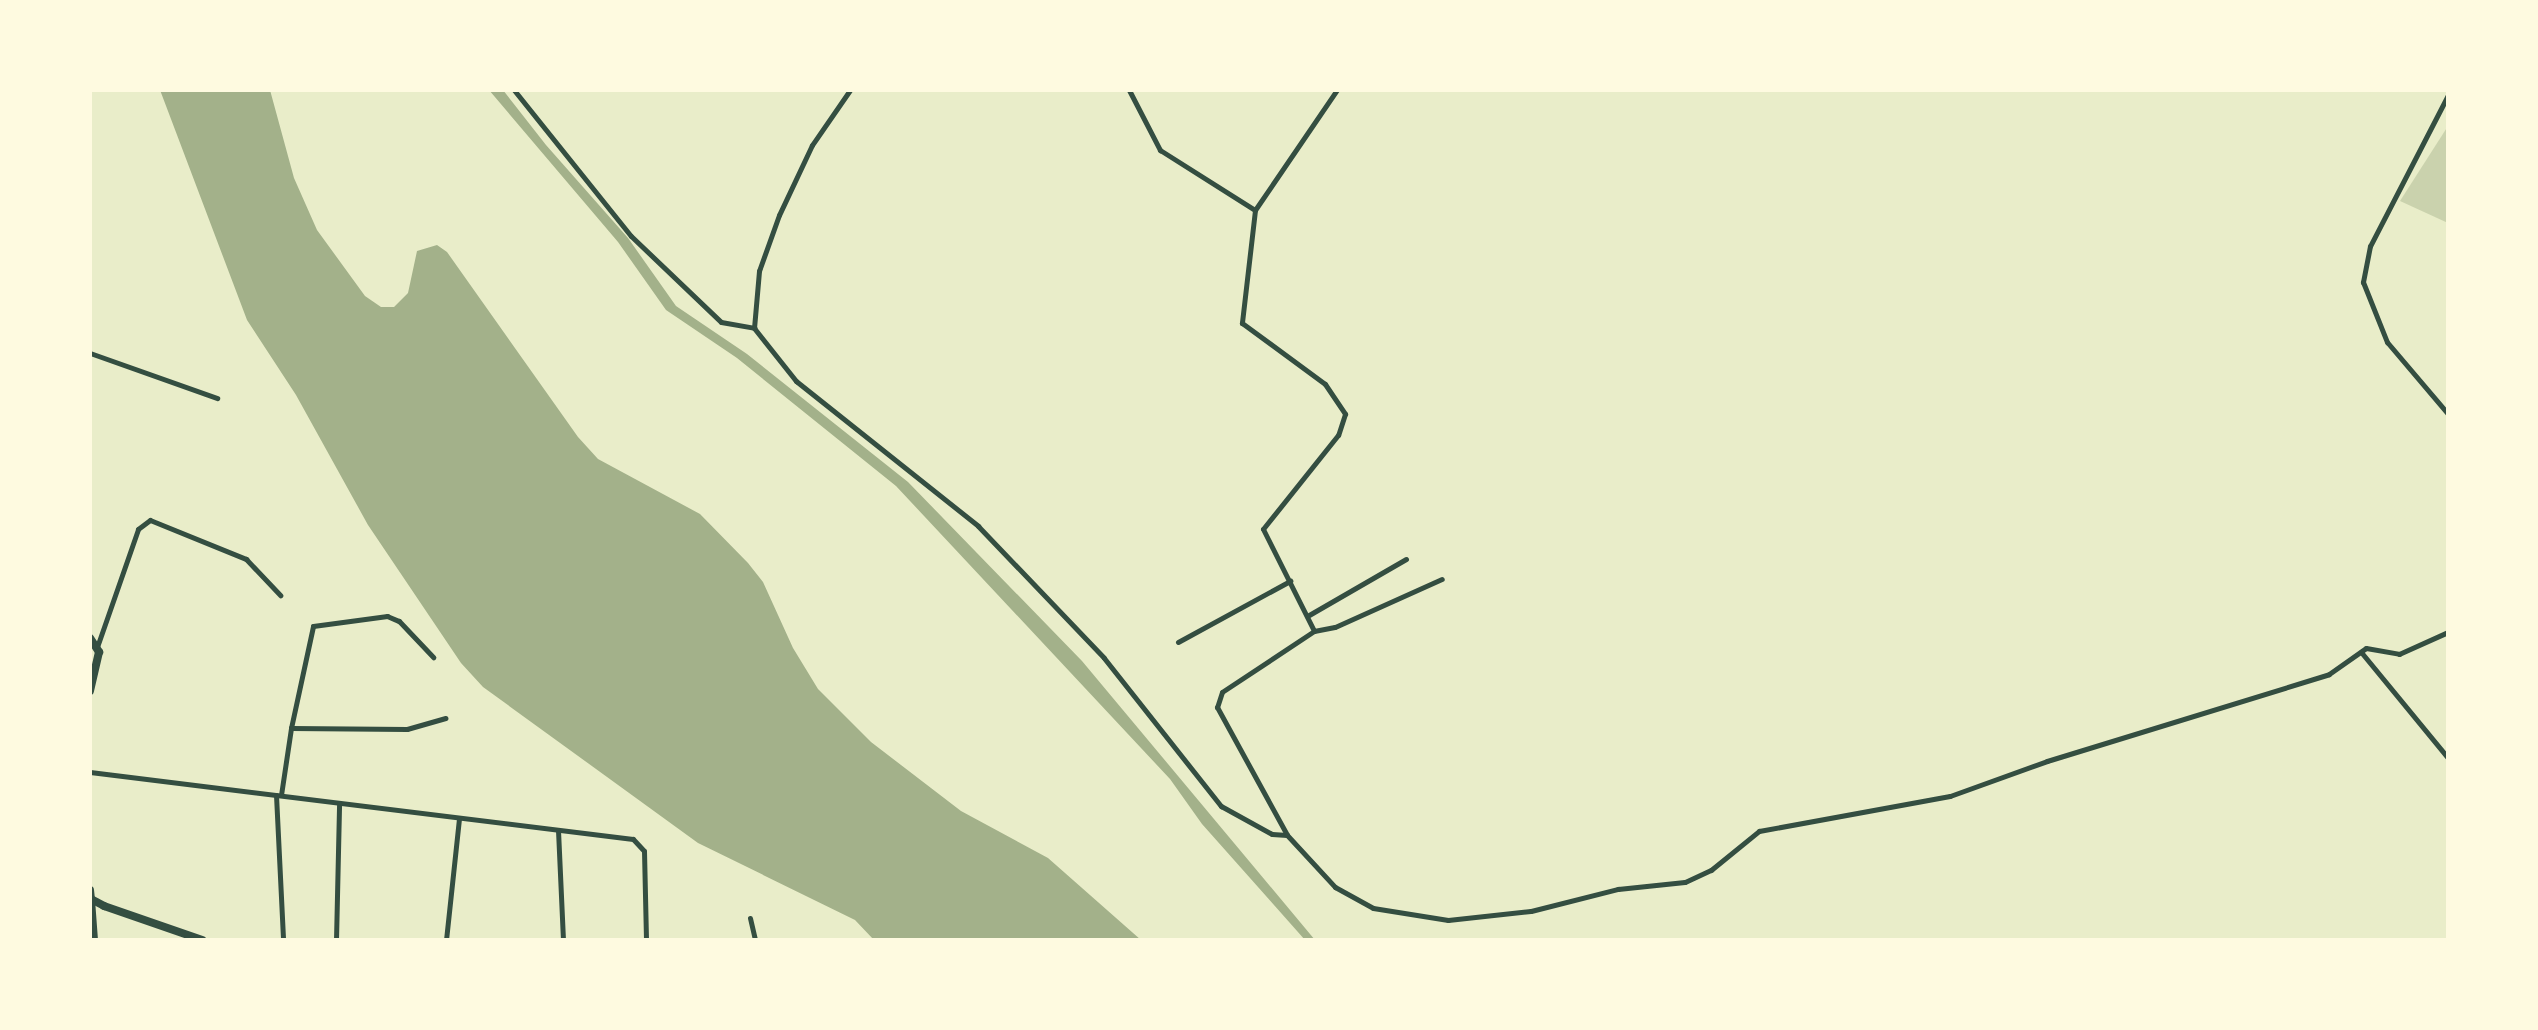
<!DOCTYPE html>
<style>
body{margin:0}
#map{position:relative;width:2538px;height:1030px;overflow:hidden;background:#e9edc9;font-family:"Sofia Sans Condensed",sans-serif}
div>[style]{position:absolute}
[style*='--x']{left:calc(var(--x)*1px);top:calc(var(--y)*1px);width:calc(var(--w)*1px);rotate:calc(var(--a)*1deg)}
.green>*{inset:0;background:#cad2ad}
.water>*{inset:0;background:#a3b18a}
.minor>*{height:5px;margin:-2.5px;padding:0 2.5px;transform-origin:2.5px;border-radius:2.5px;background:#344e41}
.tertiary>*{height:8px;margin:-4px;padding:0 4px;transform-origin:4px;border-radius:4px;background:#344e41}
.primary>*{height:9px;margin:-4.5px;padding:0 4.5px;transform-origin:4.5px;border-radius:4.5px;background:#344e41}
span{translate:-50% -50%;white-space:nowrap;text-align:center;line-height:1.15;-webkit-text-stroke:8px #fefae0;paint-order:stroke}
.frame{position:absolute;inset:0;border:92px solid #fefae0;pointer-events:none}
</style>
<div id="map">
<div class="green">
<i style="clip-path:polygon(2448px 126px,2448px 223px,2400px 201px)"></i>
</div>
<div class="water">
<i style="clip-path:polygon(160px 90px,270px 90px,294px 178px,317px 230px,365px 296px,381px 307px,394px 307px,408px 293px,417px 251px,437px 245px,447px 252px,578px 437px,598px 459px,700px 514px,748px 563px,763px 582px,793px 648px,818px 689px,871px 742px,961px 811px,1048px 858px,1141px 940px,874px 940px,855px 920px,698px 843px,483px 687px,461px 663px,368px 525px,296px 395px,247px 320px)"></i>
<i style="clip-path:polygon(489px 90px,503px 90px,546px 145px,628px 238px,676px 306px,747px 354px,908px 482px,1082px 661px,1315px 940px,1305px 940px,1202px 824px,1170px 779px,896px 486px,737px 358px,666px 310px,618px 242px)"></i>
</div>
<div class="minor">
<i style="--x:514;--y:90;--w:187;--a:51.3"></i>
<i style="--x:631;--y:236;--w:124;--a:43.7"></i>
<i style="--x:721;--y:322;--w:34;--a:10"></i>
<i style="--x:850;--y:90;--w:67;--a:124.6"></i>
<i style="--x:812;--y:145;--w:77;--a:115.2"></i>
<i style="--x:779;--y:215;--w:59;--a:109.7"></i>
<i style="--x:759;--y:271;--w:57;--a:95"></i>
<i style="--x:754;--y:328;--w:68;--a:51.6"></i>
<i style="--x:796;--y:381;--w:233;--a:38.5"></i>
<i style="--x:978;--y:526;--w:182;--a:46.3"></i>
<i style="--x:1104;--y:658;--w:189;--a:51.7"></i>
<i style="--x:1221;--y:806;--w:58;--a:28.8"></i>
<i style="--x:1272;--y:834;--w:15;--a:4"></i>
<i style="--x:1129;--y:90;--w:68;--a:62.7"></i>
<i style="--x:1160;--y:150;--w:112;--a:32.3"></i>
<i style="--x:1255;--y:210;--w:114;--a:96.6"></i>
<i style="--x:1242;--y:323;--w:103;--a:36.3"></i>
<i style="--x:1325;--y:384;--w:36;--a:56"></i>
<i style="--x:1345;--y:414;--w:22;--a:108"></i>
<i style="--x:1338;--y:435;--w:120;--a:128.6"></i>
<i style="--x:1263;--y:529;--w:114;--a:63.4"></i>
<i style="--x:1314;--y:631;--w:110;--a:146.5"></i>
<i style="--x:1222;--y:692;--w:16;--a:108"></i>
<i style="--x:1217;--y:707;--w:146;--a:61.3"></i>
<i style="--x:1287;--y:835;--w:71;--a:47.3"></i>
<i style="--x:1335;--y:887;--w:43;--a:28.9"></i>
<i style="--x:1373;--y:908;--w:76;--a:9.1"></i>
<i style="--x:1448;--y:920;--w:83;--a:-6.2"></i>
<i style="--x:1531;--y:911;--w:90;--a:-14.2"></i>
<i style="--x:1618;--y:889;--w:67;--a:-6"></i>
<i style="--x:1685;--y:882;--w:29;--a:-25"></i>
<i style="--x:1711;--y:870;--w:62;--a:-39.1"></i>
<i style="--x:1759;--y:831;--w:194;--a:-10.4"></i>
<i style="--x:1950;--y:796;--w:103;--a:-19.8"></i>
<i style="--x:2047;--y:761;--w:295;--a:-17.1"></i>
<i style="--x:2329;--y:674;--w:45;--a:-35.1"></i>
<i style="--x:2366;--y:648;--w:34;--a:10"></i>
<i style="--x:2399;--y:654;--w:54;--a:-24.2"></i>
<i style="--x:2448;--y:95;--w:170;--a:117.3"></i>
<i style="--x:2370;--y:246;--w:37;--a:101"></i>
<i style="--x:2363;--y:282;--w:65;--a:68.2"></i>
<i style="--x:2387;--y:342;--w:94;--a:49.7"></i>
<i style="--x:1255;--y:210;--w:145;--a:-55.7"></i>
<i style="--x:90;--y:353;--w:135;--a:19.5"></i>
<i style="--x:1309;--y:615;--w:112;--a:-30"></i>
<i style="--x:1314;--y:631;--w:21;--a:-11"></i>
<i style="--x:1335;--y:627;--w:117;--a:-24.2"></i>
<i style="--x:1178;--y:642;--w:128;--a:-28.6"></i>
<i style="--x:97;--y:647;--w:125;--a:-70.8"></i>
<i style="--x:138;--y:529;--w:15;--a:-37"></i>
<i style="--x:150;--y:520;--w:104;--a:22.1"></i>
<i style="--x:246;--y:559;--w:50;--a:46.6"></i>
<i style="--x:2361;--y:652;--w:137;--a:50.6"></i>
<i style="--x:291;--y:728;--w:104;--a:-77.8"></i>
<i style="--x:313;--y:626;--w:75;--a:-7.7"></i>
<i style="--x:387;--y:616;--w:13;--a:23"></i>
<i style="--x:399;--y:621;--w:50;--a:46.6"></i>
<i style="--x:90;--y:772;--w:547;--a:7.03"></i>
<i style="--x:633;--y:839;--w:16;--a:47"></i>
<i style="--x:644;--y:851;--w:89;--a:88.7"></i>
<i style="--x:276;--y:795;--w:145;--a:87.2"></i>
<i style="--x:281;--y:795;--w:68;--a:-81.5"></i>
<i style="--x:291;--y:728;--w:116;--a:0.5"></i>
<i style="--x:407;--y:729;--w:40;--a:-16"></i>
<i style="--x:558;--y:830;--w:110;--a:87.4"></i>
<i style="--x:750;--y:918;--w:23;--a:77"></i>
<i style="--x:336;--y:940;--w:137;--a:-88.7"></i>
<i style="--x:446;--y:940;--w:122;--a:-83.9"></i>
</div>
<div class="tertiary">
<i style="--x:90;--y:638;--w:17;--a:57"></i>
<i style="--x:99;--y:652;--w:40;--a:103"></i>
<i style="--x:90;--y:890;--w:9;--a:84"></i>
<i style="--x:91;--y:899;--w:15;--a:28"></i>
<i style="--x:104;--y:906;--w:104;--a:19.1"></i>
</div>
<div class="primary">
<i style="--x:90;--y:899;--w:41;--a:85.8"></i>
</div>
<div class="frame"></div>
</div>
